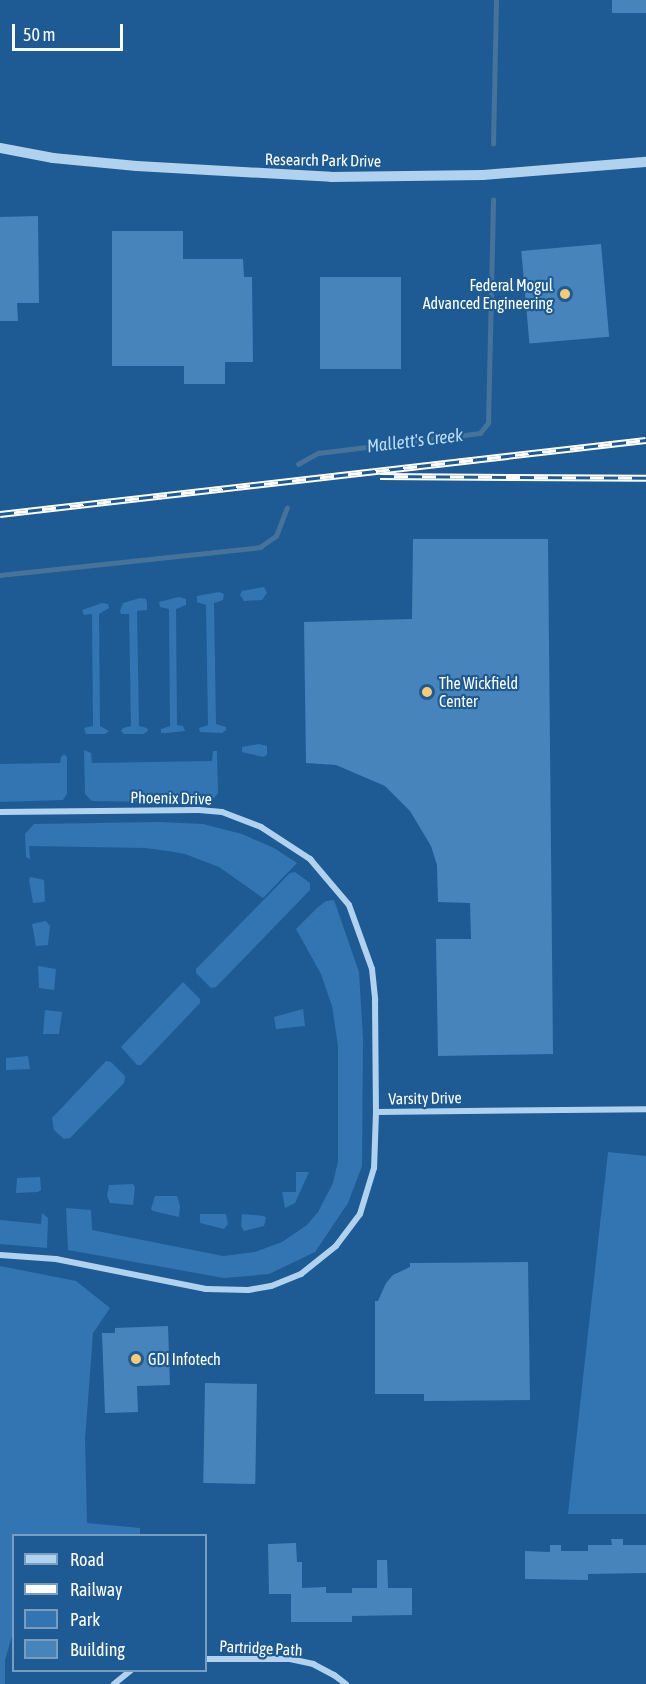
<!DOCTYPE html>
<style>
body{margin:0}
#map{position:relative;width:646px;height:1684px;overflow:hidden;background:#1e5b94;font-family:"Asap Condensed",sans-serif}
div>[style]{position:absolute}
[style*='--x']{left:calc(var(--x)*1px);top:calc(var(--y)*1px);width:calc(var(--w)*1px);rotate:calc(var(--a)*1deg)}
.green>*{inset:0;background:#3275b2}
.stream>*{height:4.5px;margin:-2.25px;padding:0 2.25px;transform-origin:2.25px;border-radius:2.25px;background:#47729a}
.building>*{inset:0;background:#4784bb;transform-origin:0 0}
.minor>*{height:6px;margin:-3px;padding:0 3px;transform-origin:3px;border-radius:3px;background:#b1d2ee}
.tertiary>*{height:10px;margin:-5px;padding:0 5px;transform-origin:5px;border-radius:5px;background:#b1d2ee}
.rail>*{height:7px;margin-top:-3.5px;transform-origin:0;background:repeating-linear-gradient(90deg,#1e5b94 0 14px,#fff 0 28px);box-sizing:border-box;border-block:2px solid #fff}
.dots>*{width:16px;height:16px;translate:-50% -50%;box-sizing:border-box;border:3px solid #1e5b94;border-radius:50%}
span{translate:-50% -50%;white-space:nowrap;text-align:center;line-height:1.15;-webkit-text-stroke:4.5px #1e5b94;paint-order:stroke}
.street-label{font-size:16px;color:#fff}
.poi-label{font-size:16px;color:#fff}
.right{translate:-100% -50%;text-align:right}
.left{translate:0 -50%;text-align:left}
.water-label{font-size:18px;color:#bddbf5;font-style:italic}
.legend{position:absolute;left:12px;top:1534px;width:195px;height:138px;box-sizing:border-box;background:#1e5b94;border:2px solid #789dbf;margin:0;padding:8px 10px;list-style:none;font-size:18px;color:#fff}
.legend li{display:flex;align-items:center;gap:12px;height:30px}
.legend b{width:30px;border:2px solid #789dbf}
.scale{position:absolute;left:12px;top:24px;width:111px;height:27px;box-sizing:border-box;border:3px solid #fff;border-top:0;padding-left:8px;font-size:18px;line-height:21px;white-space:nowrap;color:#fff;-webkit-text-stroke:4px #1e5b94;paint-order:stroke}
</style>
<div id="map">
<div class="green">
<i style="clip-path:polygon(264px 587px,267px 593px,262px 600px,244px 601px,240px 595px,242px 591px)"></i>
<i style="clip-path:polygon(219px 592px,224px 594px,223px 600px,214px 603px,216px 724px,226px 727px,226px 730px,222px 733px,200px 732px,199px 728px,208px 725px,206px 605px,197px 602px,197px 596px)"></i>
<i style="clip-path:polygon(179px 597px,186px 599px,186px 605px,176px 609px,177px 725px,183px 726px,185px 731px,166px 733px,161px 733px,161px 729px,170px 726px,169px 609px,160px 607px,159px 602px)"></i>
<i style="clip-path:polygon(140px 598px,146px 599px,147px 603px,147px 610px,137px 611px,139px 726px,147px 728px,148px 731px,143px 734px,124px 734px,121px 731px,123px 728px,131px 726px,129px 614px,121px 614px,120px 611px,123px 603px)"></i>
<i style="clip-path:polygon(102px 603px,108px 604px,109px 608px,99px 614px,100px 726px,109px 731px,105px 734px,86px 734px,84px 728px,93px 726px,92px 614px,84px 615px,82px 610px)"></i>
<i style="clip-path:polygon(259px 744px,267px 746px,267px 755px,263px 757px,242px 752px,242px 747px)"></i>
<i style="clip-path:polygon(84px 750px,91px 753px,92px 763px,212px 761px,213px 751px,217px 751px,218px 793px,210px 803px,92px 801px,85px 794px)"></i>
<i style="clip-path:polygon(64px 754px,67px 757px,67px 794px,63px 800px,0 802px,0 764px,60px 763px,61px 757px)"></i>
<i style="clip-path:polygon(159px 822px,203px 824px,242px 834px,274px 848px,297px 863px,263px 898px,219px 867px,185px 854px,168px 851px,145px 848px,29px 846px,30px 859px,26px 857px,25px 834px,34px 824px)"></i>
<i style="clip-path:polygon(295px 872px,310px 883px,310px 890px,216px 987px,211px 988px,196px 973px,196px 969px,290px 873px)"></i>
<i style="clip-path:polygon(31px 877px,44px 880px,45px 901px,43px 902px,33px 903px,29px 879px)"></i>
<i style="clip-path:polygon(334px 900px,359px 972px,363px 1039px,362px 1166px,348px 1203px,315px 1252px,269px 1274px,224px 1278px,68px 1250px,66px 1208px,91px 1210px,92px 1230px,223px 1256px,255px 1252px,282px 1242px,307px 1225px,318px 1212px,333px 1183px,338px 1161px,338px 1046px,332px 1006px,321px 974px,296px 929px,318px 907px,326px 901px)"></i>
<i style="clip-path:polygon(46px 921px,50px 926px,48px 945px,36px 946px,32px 924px)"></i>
<i style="clip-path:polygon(38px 966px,56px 969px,54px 990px,39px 988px)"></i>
<i style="clip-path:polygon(183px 982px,200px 999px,200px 1003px,141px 1065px,137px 1065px,121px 1047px)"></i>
<i style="clip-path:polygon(303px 1009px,305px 1026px,276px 1029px,274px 1017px)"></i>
<i style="clip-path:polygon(45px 1010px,62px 1012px,59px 1034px,43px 1034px)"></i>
<i style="clip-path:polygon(28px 1056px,30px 1069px,6px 1070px,6px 1058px)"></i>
<i style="clip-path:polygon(106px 1061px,111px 1062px,125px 1076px,124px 1083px,70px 1138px,64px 1139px,54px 1130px,52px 1118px)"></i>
<i style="clip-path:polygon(608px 1152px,646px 1156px,646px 1514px,568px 1514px)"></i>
<i style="clip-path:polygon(296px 1172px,309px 1172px,295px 1203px,285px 1208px,282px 1192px,296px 1192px)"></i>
<i style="clip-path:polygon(40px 1177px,41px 1190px,38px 1192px,16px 1193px,17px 1178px)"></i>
<i style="clip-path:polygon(133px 1184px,135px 1187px,133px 1205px,110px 1203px,107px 1196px,109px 1185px)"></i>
<i style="clip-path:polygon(155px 1196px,177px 1196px,180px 1206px,179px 1217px,153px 1211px,151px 1209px)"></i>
<i style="clip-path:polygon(42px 1213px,48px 1218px,47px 1248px,0 1244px,0 1220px,41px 1224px)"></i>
<i style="clip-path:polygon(200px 1214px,226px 1214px,228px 1224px,224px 1229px,200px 1223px)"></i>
<i style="clip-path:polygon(242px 1214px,264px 1216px,266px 1218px,264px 1226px,244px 1231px,241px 1226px)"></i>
<i style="clip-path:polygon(0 1266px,76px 1281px,110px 1308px,93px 1333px,85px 1439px,87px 1523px,140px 1528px,140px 1535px,14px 1536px,13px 1633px,5px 1660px,5px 1684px,0 1684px)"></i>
</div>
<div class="stream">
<i style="--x:493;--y:144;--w:144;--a:-88.8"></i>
<i style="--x:298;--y:464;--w:23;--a:-29"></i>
<i style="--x:318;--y:453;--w:163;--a:-7"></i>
<i style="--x:480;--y:433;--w:13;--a:-51"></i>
<i style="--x:488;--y:423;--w:223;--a:-88.7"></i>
<i style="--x:0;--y:575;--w:262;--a:-6.1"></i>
<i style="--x:260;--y:547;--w:19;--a:-35"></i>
<i style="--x:276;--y:536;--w:30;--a:-69"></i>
</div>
<div class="building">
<i style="left:612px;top:0;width:34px;height:13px"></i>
<i style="clip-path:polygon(38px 216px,39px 303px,17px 303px,18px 321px,0 321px,0 217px)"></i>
<i style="clip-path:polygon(112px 231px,183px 231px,183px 259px,243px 259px,244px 277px,252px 277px,253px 362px,225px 362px,225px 384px,184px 384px,184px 366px,112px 366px)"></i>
<i style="left:601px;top:244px;width:93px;height:80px;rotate:85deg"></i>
<i style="left:320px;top:277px;width:81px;height:92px"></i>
<i style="clip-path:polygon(413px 539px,548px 539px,553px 1054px,438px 1056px,436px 939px,471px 939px,470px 903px,438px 902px,437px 865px,431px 846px,410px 811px,385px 786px,336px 765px,306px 763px,304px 622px,412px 619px)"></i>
<i style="clip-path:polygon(528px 1262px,530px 1400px,424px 1401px,424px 1394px,375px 1394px,375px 1301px,378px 1301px,386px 1283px,393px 1275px,410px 1267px,410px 1263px)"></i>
<i style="clip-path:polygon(168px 1326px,170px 1385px,137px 1386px,138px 1412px,105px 1413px,102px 1333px,115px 1333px,115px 1328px)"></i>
<i style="left:205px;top:1383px;width:52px;height:100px;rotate:1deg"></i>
<i style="clip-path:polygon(611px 1539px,623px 1539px,623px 1545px,646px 1545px,646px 1573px,588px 1574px,588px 1580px,525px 1579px,525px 1551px,550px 1552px,550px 1545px,561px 1545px,561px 1551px,588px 1551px,588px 1545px,612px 1545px)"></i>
<i style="clip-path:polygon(296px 1543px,297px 1562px,302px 1562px,302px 1588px,326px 1587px,326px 1593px,352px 1593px,352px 1588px,377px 1588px,377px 1560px,387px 1560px,388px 1588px,412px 1588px,412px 1615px,352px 1616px,352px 1622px,291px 1622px,291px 1594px,269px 1594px,268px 1544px)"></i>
</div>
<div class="minor">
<i style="--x:0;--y:812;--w:199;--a:-0.6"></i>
<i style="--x:199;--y:810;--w:23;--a:5"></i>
<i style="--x:222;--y:812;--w:42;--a:21"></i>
<i style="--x:261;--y:827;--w:59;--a:33.1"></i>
<i style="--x:310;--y:859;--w:60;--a:49.7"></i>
<i style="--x:349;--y:905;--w:68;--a:70.2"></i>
<i style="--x:372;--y:969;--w:31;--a:84"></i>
<i style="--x:375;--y:1000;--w:112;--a:89.5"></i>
<i style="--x:376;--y:1112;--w:56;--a:92"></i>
<i style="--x:374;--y:1168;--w:48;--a:106.9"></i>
<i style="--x:360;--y:1214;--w:40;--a:127"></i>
<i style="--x:336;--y:1246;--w:45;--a:141.3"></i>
<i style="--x:301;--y:1274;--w:32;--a:158"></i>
<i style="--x:271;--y:1286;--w:23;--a:170"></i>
<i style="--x:248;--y:1290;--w:42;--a:-178.6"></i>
<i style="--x:206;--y:1289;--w:153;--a:-168.7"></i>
<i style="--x:56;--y:1259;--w:56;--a:-175.9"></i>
<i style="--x:376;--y:1112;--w:270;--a:-0.6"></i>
<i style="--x:206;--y:1659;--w:84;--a:0"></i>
<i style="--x:290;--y:1659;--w:24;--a:12"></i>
<i style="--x:313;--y:1664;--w:24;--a:28"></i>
<i style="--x:334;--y:1675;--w:15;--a:37"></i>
<i style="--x:114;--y:1684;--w:22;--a:-39"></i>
</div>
<div class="tertiary">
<i style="--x:0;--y:148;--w:54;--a:10.7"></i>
<i style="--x:53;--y:158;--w:84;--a:5.4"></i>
<i style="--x:137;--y:166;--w:194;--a:3.2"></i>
<i style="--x:331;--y:177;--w:152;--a:-0.8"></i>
<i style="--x:483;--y:175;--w:164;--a:-4.6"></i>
</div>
<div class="rail">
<i style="--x:380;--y:476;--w:266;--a:0.4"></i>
<i style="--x:0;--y:514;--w:650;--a:-6.53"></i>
</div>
<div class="dots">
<i style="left:565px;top:294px;background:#fdc971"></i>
<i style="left:427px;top:692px;background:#fdc971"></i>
<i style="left:136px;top:1359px;background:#fdc971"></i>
</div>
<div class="street-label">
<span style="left:323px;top:160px;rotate:1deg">Research Park Drive</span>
<span style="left:171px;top:798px;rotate:1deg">Phoenix Drive</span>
<span style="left:425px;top:1098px;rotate:-1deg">Varsity Drive</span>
<span style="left:261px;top:1648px;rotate:3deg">Partridge Path</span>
</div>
<div class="poi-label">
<span class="right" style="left:553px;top:294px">Federal Mogul<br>Advanced Engineering</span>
<span class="left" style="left:439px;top:692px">The Wickfield<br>Center</span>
<span class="left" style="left:148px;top:1359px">GDI Infotech</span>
</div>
<div class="water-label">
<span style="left:415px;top:441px;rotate:-7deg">Mallett's Creek</span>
</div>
<ul class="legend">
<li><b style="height:8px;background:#b1d2ee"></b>Road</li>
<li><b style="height:8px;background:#fff"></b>Railway</li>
<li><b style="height:16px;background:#3275b2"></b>Park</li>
<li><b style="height:16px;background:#4784bb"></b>Building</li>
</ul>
<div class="scale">50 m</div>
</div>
